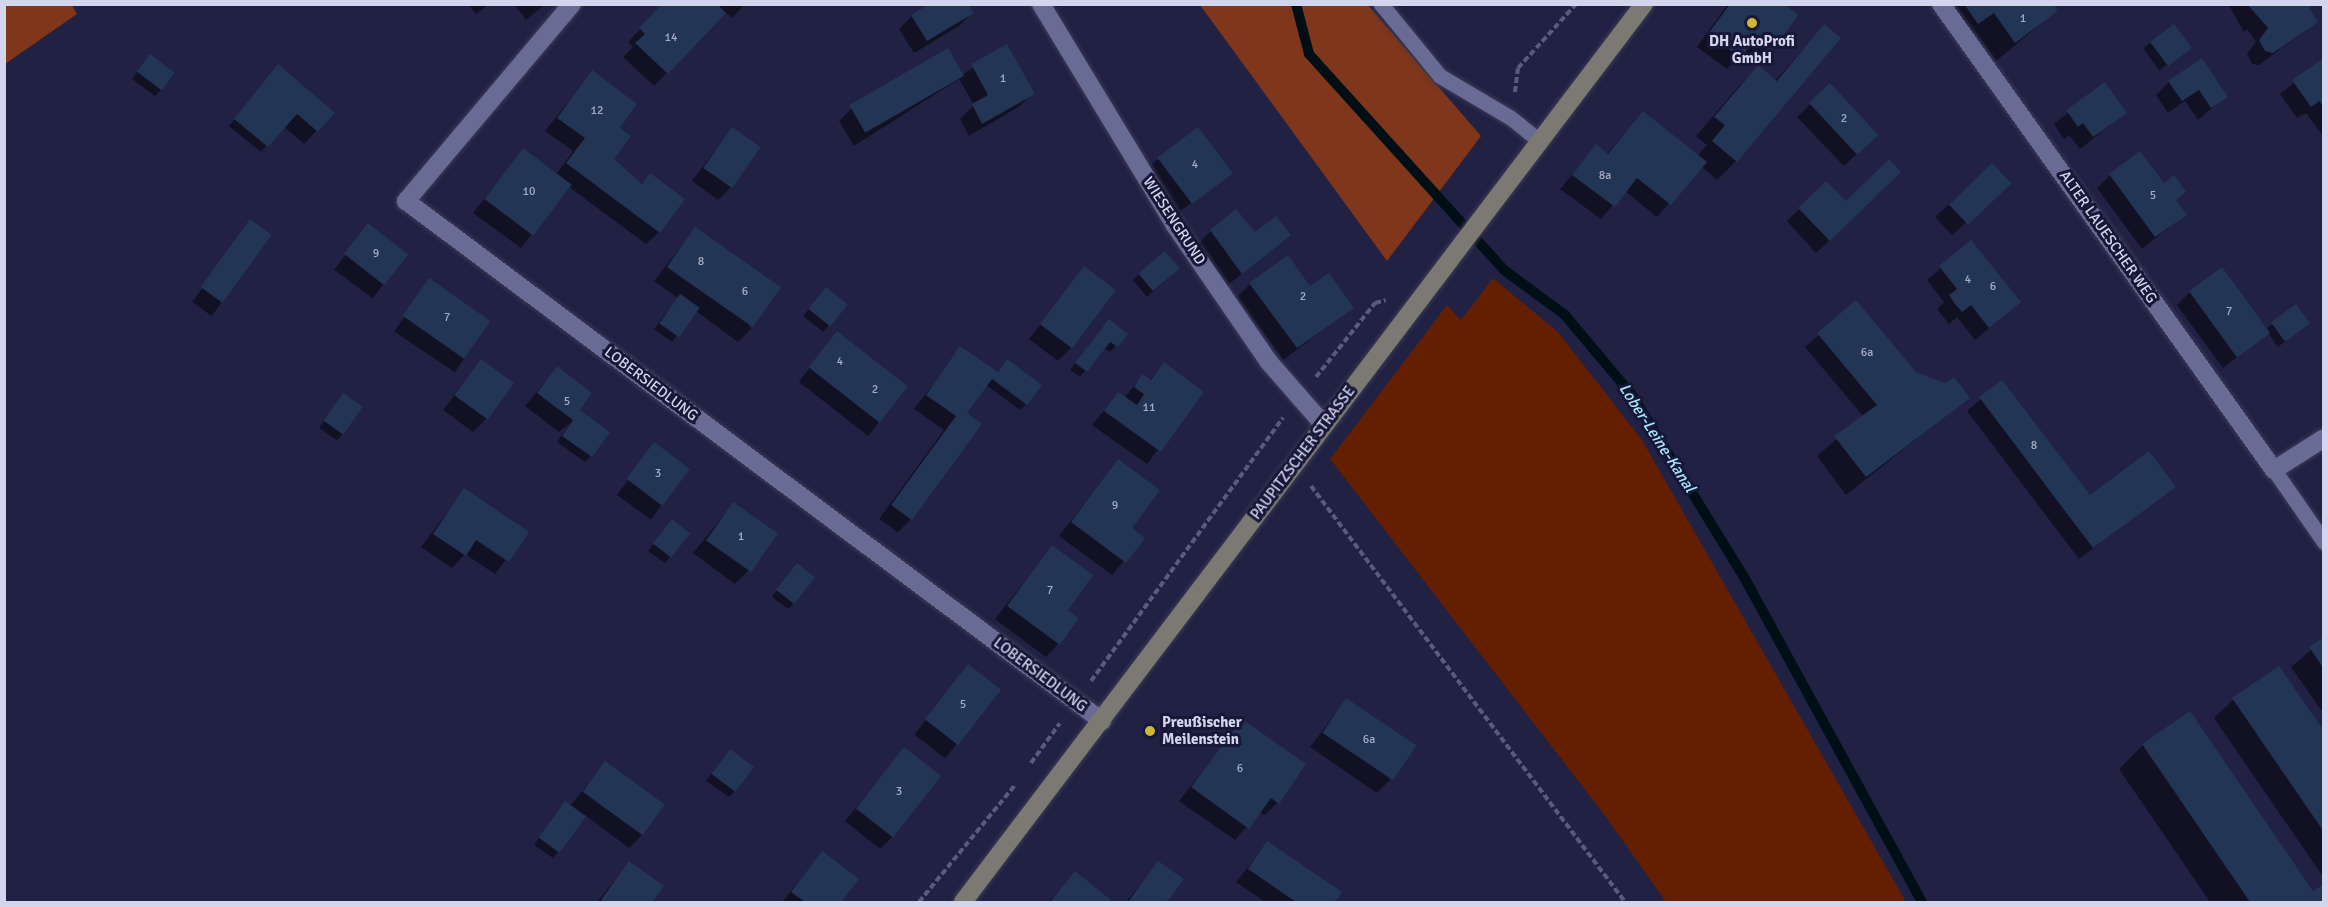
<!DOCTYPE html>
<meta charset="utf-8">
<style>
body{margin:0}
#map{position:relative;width:2328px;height:907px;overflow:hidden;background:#202143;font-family:Signika,sans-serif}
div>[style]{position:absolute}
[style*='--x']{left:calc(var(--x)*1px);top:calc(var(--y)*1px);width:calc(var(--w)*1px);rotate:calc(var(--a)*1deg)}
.green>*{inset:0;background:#641e00}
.forest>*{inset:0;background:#7f361a}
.shadow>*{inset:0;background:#0007;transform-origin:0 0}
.stream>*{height:10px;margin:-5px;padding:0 5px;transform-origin:5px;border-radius:5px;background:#000f15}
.building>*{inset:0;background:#223555;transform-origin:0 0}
.path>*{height:4px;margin-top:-2px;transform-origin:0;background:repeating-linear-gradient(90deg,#5a5b7a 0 6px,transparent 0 9px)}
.roads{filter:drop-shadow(0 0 2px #3b3a57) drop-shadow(0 0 2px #3b3a57)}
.lane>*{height:15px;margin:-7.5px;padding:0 7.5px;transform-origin:7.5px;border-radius:7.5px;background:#686b93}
.street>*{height:18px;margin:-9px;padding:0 9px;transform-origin:9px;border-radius:9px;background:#686b93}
.secondary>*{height:18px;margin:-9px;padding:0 9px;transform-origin:9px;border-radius:9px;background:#7c7972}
.dots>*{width:16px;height:16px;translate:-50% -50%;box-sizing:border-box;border:3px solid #171738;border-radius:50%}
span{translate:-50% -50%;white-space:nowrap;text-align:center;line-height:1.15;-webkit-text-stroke:6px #171738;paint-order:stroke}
.number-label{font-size:12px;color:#a7adc6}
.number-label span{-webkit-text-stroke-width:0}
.poi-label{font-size:15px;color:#d3d5ec;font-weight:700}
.left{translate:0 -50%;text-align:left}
.street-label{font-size:15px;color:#d3d5ec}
.water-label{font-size:16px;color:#aae6fa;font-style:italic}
.frame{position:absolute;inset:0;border:6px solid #d3d5ec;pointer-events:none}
</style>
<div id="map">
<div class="green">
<i style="clip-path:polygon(1493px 278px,1558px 332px,1642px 440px,1906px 902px,1666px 902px,1606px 817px,1330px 459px,1447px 305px,1461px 320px)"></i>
</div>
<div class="forest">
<i style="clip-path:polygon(5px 4px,72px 5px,77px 14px,5px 64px)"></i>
<i style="clip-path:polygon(1200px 5px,1368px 5px,1481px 136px,1387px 261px)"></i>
</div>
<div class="shadow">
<i style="clip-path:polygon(468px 4px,489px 4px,476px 14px)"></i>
<i style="clip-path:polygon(514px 4px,546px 4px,526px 20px)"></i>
<i style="clip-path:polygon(664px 4px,745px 4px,732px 18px,725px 12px,654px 86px,623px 57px,633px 47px,628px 42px)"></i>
<i style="clip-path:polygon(1728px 4px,1781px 4px,1770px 52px,1757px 64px,1742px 54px,1727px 69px,1697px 47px)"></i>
<i style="clip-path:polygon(1931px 4px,2051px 4px,2056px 11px,1996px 61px,1974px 31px,1959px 42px)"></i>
<i style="clip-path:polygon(2228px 4px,2311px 4px,2307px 9px,2316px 22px,2259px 65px,2252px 64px,2247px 54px,2256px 42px,2247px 29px,2244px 32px)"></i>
<i style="clip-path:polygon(972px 13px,959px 26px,914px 53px,899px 29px,912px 16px)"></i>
<i style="clip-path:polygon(1824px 26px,1736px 161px,1717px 180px,1701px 166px,1657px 217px,1625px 191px,1601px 219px,1560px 189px,1596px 146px,1606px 155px,1643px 113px,1697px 156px,1707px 145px,1696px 136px,1739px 86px,1758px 67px,1775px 81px)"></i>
<i style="left:2174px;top:26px;width:27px;height:38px;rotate:54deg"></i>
<i style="clip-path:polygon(1006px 46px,1033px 93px,1020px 106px,969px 136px,960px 119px,974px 105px,959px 79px,854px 146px,839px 121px,852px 108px,947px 50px,962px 75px)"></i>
<i style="clip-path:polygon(150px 56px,161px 90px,155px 96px,132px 79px)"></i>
<i style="clip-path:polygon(2324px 60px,2324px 137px,2306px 113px,2297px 118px,2280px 94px)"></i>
<i style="clip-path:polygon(278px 66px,332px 114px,304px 144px,283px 126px,261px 152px,229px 126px)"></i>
<i style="clip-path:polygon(592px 72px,618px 128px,612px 160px,641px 184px,650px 175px,659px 232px,646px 244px,569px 187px,521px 248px,473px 213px,523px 150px,556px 175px,573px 151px,545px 131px)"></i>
<i style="clip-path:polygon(2169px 82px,2226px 96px,2198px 120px,2185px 101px,2168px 113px,2156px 95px)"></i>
<i style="clip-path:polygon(2104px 84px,2125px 113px,2080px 149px,2069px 135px,2064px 139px,2054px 124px)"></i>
<i style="clip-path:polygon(1830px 85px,1864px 147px,1844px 166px,1797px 117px)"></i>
<i style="clip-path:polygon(732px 129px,731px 187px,718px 200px,692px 181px)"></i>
<i style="left:1198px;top:129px;width:55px;height:68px;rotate:53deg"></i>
<i style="clip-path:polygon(1992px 165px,1996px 196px,1952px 235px,1935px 217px)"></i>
<i style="clip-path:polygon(2110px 175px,2163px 185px,2185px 215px,2142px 249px,2097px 188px)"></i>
<i style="clip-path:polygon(1826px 183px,1845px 203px,1887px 185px,1816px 253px,1787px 221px)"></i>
<i style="left:251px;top:221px;width:24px;height:100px;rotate:36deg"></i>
<i style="left:368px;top:225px;width:48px;height:56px;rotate:37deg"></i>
<i style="clip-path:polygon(695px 229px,751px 329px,738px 342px,696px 311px,672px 342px,654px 329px,678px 298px,654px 281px)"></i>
<i style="clip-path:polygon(1211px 231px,1255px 234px,1289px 235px,1228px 285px,1198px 244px)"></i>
<i style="clip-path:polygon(1971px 242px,2019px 302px,1975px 340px,1957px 317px,1949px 324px,1937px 309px,1944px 302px,1927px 280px)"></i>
<i style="clip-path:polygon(1085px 268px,1071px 348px,1058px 361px,1029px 339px)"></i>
<i style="clip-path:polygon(1139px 274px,1172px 275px,1147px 297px,1133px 280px)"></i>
<i style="left:429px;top:280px;width:73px;height:62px;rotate:34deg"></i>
<i style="clip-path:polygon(1250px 284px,1309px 289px,1352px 308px,1283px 360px,1237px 297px)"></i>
<i style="clip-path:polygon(2190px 292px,2266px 329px,2296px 306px,2308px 323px,2278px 347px,2268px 333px,2223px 368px,2177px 305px)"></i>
<i style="clip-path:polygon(820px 296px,846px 306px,823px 332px,803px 316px)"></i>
<i style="clip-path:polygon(1856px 303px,1914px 372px,1968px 398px,1846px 495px,1817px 456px,1863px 416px,1805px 347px)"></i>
<i style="clip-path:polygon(1103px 327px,1126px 334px,1110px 352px,1104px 347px,1080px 377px,1070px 370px)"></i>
<i style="left:837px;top:333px;width:88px;height:62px;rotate:38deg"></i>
<i style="clip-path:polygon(961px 348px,997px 373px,1007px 361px,1026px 404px,1020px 410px,986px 385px,965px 413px,911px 519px,898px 532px,879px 519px,944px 430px,914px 409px)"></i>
<i style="clip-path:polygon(481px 361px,486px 419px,473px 432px,443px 410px)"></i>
<i style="clip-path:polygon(1164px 364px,1202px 392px,1147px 464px,1092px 425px,1118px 394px,1124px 398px,1142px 376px,1149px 381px)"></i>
<i style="clip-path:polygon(557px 368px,578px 410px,591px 456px,585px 462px,557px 442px,571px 422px,559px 432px,525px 406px)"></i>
<i style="clip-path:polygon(2001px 382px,2089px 497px,2174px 486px,2079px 559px,1967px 411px)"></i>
<i style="clip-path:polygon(343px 395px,343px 434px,337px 440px,319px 428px)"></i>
<i style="left:654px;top:444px;width:42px;height:63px;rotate:36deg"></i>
<i style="clip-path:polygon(1118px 461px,1130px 528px,1143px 538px,1112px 575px,1059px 536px)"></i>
<i style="clip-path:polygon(464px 490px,526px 533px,495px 574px,465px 554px,452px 568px,421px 547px)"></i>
<i style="clip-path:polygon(733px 504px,748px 571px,735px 584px,693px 553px)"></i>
<i style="clip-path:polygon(666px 528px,688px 534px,665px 563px,648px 551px)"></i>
<i style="clip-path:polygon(1052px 547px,1066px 610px,1058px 644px,1046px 657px,995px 619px)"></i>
<i style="clip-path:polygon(791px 571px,794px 603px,788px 609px,772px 597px)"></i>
<i style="clip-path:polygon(2324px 639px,2324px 714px,2291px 667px)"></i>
<i style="left:968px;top:666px;width:39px;height:87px;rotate:38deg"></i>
<i style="clip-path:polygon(1346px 700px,1390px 780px,1377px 793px,1310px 747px)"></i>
<i style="clip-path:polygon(2233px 700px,2324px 734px,2324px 878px,2214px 718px)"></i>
<i style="clip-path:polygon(1242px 721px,1277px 803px,1265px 815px,1259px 812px,1235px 840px,1179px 801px)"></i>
<i style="clip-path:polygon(2143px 745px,2312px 893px,2324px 885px,2324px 902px,2210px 902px,2119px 769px)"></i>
<i style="clip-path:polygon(904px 749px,893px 836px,880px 849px,845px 821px)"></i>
<i style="clip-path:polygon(724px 757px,735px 791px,729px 797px,706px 781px)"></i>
<i style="clip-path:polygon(605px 763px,642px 835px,629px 848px,585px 815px,553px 858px,534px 845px,559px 809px,565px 803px,570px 806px)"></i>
<i style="clip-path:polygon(1268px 843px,1340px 893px,1333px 902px,1265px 902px,1236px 882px)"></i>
<i style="clip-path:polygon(822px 853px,857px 879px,839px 902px,782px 902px)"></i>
<i style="clip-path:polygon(629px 863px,662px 887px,650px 902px,597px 902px)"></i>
<i style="clip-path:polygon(1159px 863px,1182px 879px,1165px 902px,1126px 902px)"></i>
<i style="clip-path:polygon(1075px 873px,1108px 900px,1107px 902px,1049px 902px)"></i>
</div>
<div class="stream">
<i style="--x:1296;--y:4;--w:52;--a:75.4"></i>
<i style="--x:1309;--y:54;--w:291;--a:47.9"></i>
<i style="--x:1504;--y:270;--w:76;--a:36.4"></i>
<i style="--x:1565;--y:315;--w:104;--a:50.1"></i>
<i style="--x:1632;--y:395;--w:214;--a:58.4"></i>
<i style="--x:1744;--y:577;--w:371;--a:61.3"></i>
</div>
<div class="building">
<i style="clip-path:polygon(662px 4px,717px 4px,726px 13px,668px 74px,635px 43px,645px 34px,639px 28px)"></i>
<i style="clip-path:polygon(929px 4px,969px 4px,974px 13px,927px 41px,911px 15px)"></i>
<i style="clip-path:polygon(1730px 4px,1784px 4px,1798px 15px,1771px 53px,1754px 40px,1741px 58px,1708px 34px)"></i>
<i style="clip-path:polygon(1964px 4px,2053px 4px,2058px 11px,2015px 43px,1994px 13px,1978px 24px)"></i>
<i style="clip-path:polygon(2247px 4px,2314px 4px,2309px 8px,2318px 22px,2273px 53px,2265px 51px,2259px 40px,2268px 28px)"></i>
<i style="clip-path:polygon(1824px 24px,1841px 38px,1737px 162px,1712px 141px,1725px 125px,1714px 117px,1758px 65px,1777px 81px)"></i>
<i style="left:2174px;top:24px;width:30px;height:30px;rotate:53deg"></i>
<i style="clip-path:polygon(1007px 44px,1035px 94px,982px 124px,972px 104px,988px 95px,971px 64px)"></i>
<i style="left:948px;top:48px;width:32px;height:114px;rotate:60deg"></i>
<i style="left:150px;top:54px;width:31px;height:22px;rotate:37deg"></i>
<i style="clip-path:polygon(2202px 58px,2228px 97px,2211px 108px,2199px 90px,2182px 101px,2168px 81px)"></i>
<i style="clip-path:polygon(2324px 58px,2324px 107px,2319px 101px,2311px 107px,2292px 80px)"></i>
<i style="clip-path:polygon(278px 64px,335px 113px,318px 132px,297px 114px,268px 147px,234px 119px)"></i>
<i style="clip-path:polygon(592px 70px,637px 104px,620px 128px,631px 136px,614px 159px,642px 184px,650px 173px,685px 199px,660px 233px,566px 163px,585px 138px,557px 118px)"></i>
<i style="clip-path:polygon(2105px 82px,2127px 113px,2093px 137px,2083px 123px,2078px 127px,2066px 110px)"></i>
<i style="left:1830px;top:83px;width:71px;height:29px;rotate:47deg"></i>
<i style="clip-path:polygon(1643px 111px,1707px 162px,1671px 205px,1637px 178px,1615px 207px,1572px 175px,1596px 144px,1608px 154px)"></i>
<i style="left:732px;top:127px;width:35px;height:50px;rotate:35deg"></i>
<i style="left:1198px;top:127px;width:58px;height:51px;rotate:53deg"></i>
<i style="left:523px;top:148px;width:61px;height:64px;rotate:37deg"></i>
<i style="clip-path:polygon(2140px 151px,2164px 183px,2174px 175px,2186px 192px,2176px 200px,2187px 215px,2155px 237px,2109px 174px)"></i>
<i style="clip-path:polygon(1889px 159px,1901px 172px,1830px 241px,1798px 208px,1826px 181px,1846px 201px)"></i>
<i style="left:1992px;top:163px;width:28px;height:60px;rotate:46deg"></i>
<i style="clip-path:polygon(1236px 209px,1255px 232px,1276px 216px,1291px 235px,1242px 274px,1210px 230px)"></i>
<i style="left:250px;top:219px;width:27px;height:84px;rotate:36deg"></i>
<i style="left:368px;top:223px;width:51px;height:39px;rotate:38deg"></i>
<i style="left:695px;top:227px;width:105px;height:49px;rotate:35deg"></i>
<i style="clip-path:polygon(1971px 240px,2021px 302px,1989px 328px,1971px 305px,1962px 312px,1955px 304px,1949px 295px,1957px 289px,1939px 266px)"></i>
<i style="left:1165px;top:251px;width:23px;height:35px;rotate:50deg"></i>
<i style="clip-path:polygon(1288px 255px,1310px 286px,1329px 273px,1354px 308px,1297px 348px,1249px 283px)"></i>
<i style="left:1084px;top:266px;width:40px;height:73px;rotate:37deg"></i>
<i style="left:2222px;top:267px;width:82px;height:41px;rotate:54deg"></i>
<i style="left:429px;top:278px;width:75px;height:46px;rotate:35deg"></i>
<i style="left:826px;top:287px;width:28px;height:28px;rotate:39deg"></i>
<i style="left:680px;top:294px;width:24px;height:36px;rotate:35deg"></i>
<i style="clip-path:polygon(1856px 300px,1916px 372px,1945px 383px,1954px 377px,1970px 398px,1866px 477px,1834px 436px,1877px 405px,1817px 333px)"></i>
<i style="left:2296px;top:304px;width:24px;height:31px;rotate:54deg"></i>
<i style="clip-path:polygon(1109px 319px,1128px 334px,1118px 347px,1110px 342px,1087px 372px,1075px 363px)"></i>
<i style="left:837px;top:331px;width:90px;height:46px;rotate:38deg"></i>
<i style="clip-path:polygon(960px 346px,998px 372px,1007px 359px,1042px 385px,1027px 405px,992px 379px,967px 413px,982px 424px,912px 520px,891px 505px,956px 416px,926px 395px)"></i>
<i style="left:481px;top:359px;width:41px;height:45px;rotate:36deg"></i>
<i style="clip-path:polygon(1164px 362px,1204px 392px,1161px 452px,1104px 411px,1118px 392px,1137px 405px,1144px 394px,1134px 387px,1142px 374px,1151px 380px)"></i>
<i style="clip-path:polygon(557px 366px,592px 393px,580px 410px,610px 432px,592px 457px,562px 436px,573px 420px,537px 393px)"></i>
<i style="clip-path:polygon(2002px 380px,2090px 495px,2149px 451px,2176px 487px,2093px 548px,1979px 397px)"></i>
<i style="left:343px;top:393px;width:24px;height:34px;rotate:35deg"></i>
<i style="left:654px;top:442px;width:45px;height:46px;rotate:37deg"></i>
<i style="clip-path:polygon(1118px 459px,1160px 490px,1132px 528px,1145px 538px,1126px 563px,1071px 522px)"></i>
<i style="clip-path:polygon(464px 488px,529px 532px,509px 562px,476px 540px,466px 556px,433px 534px)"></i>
<i style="left:733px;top:502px;width:55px;height:47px;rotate:35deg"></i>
<i style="left:672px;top:519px;width:23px;height:31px;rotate:38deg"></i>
<i style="clip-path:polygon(1052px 545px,1093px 575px,1068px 610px,1079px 618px,1060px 645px,1007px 606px)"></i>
<i style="left:797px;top:563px;width:23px;height:34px;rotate:38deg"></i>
<i style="clip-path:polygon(2324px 637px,2324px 669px,2309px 647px)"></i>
<i style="left:968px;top:664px;width:42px;height:70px;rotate:38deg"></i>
<i style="clip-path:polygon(2279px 666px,2324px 731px,2324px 832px,2232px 698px)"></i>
<i style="left:1346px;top:698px;width:85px;height:42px;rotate:34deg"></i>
<i style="clip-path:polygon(2190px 711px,2313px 891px,2324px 884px,2324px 902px,2250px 902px,2142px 744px)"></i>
<i style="clip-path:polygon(1242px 719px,1306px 764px,1279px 804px,1271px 798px,1249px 829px,1191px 787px)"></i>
<i style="left:904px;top:747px;width:47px;height:78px;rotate:38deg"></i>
<i style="left:730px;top:749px;width:30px;height:31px;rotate:37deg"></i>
<i style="left:605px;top:761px;width:74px;height:38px;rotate:36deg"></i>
<i style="left:565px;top:801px;width:26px;height:45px;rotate:36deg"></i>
<i style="clip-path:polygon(1267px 841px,1342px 892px,1335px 902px,1296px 902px,1248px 869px)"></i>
<i style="clip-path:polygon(822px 851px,859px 879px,841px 902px,805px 902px,791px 892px)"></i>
<i style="clip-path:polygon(629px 861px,664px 886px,652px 902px,604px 902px,601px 900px)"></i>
<i style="clip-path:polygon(1158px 861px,1184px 879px,1167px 902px,1128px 902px)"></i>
<i style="clip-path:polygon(1075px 871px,1111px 900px,1109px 902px,1050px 902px)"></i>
</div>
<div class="path">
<i style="--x:1515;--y:92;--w:24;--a:-83"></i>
<i style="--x:1518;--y:68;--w:86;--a:-47.8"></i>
<i style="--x:1316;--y:377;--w:95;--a:-51.4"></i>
<i style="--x:1375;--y:303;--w:11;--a:-15"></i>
<i style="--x:1311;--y:486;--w:521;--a:52.95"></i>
<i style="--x:1091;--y:681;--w:326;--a:-53.9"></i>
<i style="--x:1031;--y:763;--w:49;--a:-54.1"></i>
<i style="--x:919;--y:902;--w:153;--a:-50.6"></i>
</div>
<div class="roads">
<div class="lane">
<i style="--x:1381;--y:4;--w:93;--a:50.7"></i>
<i style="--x:1440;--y:76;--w:82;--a:30.6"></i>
<i style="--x:1511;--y:118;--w:35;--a:39"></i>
<i style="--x:2274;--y:470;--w:88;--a:55.2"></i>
</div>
<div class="street">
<i style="--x:572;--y:4;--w:258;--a:130.1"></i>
<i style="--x:406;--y:201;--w:869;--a:36.76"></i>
<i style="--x:1041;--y:4;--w:257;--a:58.8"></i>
<i style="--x:1174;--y:224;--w:166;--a:55.5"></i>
<i style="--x:1268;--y:361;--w:85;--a:48.8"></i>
<i style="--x:1941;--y:4;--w:573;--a:54.45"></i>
<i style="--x:2274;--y:470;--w:59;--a:-32.6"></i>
</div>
<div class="secondary">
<i style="--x:963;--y:902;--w:1127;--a:-52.83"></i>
</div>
</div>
<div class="dots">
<i style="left:1752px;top:23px;background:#ccb938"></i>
<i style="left:1150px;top:731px;background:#ccb938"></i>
</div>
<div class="number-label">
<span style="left:2023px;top:19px">1</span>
<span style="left:671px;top:38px">14</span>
<span style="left:1003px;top:79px">1</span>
<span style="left:597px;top:111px">12</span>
<span style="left:1844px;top:119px">2</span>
<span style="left:1195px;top:165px">4</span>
<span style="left:1605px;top:176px">8a</span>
<span style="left:529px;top:192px">10</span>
<span style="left:2153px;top:196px">5</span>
<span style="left:376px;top:254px">9</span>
<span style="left:701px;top:262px">8</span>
<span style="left:1968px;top:280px">4</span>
<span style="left:1993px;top:287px">6</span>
<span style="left:745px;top:292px">6</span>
<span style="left:1303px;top:297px">2</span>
<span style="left:2229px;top:312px">7</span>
<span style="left:447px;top:318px">7</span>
<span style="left:1867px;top:353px">6a</span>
<span style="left:840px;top:362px">4</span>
<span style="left:875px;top:390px">2</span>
<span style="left:567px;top:402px">5</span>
<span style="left:1149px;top:408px">11</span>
<span style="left:2034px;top:446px">8</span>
<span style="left:658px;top:474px">3</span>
<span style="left:1115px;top:506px">9</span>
<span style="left:741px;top:537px">1</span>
<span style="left:1050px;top:591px">7</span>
<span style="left:963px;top:705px">5</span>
<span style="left:1369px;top:740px">6a</span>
<span style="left:1240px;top:769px">6</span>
<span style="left:899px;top:792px">3</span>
</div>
<div class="poi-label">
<span style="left:1752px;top:50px">DH AutoProfi<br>GmbH</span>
<span class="left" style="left:1162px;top:731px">Preußischer<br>Meilenstein</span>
</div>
<div class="street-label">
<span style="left:1174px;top:221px;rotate:57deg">WIESENGRUND</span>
<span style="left:2108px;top:237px;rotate:55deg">ALTER LAUESCHER WEG</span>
<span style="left:651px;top:384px;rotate:37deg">LOBERSIEDLUNG</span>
<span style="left:1303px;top:453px;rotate:-53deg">PAUPITZSCHER STRASSE</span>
<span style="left:1040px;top:675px;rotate:37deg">LOBERSIEDLUNG</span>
</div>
<div class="water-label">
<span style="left:1657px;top:438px;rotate:57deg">Lober-Leine-Kanal</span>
</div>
<div class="frame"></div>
</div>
